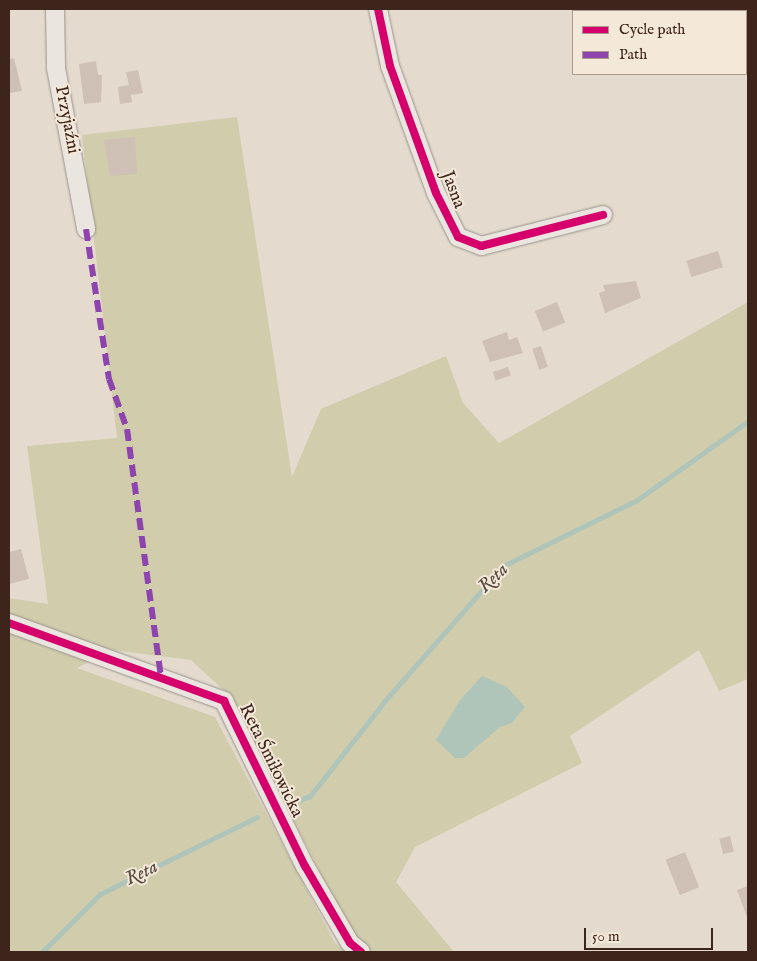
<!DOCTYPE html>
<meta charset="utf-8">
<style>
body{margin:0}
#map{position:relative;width:757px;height:961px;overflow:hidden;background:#e4dbce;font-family:"IM FELL English",serif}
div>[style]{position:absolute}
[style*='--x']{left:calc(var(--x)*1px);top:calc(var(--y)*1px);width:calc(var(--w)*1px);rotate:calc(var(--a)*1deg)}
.green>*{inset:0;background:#d0ccac}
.water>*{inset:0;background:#b0c5ba}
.stream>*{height:5px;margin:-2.5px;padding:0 2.5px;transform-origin:2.5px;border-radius:2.5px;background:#b0c5ba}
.building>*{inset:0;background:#cec0b4;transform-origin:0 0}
.roads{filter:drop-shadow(0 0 1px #9a928a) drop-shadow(0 0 1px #9a928a)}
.minor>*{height:18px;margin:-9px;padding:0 9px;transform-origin:9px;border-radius:9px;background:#eae5df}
.quiet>*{height:6px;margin-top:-3px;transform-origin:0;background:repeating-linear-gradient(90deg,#8e44ad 0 12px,transparent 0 18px)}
.cycleway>*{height:8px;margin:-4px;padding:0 4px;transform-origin:4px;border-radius:4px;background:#d6006c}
span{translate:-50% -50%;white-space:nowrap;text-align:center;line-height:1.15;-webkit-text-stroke:4px #f4e8d9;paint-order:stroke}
.street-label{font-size:18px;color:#3e251c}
.water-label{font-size:19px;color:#554b41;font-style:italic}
.frame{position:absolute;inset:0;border:10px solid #3e251c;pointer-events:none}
.legend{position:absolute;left:572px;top:10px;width:175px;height:65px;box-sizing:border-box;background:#f4e8d9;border:1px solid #ab9a8d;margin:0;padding:6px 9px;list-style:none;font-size:15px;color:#3e251c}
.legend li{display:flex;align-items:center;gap:10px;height:25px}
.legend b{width:25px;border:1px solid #ab9a8d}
.scale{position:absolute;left:584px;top:928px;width:129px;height:22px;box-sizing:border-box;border:2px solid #3e251c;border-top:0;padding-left:6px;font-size:15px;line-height:18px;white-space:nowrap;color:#3e251c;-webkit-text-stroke:4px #f4e8d9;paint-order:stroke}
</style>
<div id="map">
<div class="green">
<i style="clip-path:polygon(237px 117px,292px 477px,321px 409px,446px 356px,463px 403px,499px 443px,748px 302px,748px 679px,719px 691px,699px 650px,570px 736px,582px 763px,415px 847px,396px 882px,454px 952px,360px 952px,233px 699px,191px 660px,112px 650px,77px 668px,215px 717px,335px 943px,346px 952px,9px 952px,9px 598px,48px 604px,27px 446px,117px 438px,82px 135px)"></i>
</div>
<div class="water">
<i style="clip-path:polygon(482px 676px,507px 687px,525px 707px,512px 723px,500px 727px,464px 758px,455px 758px,436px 740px,460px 700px)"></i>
</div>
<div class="stream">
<i style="--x:295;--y:802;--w:16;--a:-22"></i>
<i style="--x:310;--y:796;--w:126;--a:-51.8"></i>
<i style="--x:388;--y:697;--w:174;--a:-48.7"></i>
<i style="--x:503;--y:566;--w:149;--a:-26.2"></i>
<i style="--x:637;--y:500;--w:136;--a:-35.4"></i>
<i style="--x:42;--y:952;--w:82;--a:-45"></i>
<i style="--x:100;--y:894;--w:175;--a:-26.1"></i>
</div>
<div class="building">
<i style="clip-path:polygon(14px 58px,22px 91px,9px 93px,9px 59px)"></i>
<i style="clip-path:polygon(96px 61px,98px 75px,102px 75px,101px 102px,84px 104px,79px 64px)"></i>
<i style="clip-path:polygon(138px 70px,143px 93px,131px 95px,132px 102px,120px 104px,118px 87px,129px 85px,126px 72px)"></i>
<i style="clip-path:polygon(135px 137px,137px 174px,110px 176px,104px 140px)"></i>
<i style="left:718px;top:251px;width:17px;height:33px;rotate:73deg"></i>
<i style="clip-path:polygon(636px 281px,641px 298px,605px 313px,599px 293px,605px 291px,603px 285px)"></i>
<i style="left:557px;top:302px;width:22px;height:24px;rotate:68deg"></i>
<i style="clip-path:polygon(507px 332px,509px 340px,517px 337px,523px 353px,490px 362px,482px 341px)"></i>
<i style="left:541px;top:346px;width:22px;height:9px;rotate:72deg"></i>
<i style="left:508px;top:367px;width:9px;height:16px;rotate:72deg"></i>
<i style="clip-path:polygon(21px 549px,29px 579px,9px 584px,9px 552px)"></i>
<i style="left:730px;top:836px;width:16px;height:11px;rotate:76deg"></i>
<i style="left:685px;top:852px;width:38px;height:21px;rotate:68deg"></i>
<i style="clip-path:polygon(748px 886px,748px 920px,737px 890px)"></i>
</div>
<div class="roads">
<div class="minor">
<i style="--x:55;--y:9;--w:59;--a:89"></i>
<i style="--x:56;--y:68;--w:164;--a:79.4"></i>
<i style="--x:378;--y:9;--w:58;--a:78.1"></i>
<i style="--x:390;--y:66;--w:135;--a:70.1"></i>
<i style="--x:436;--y:193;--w:49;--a:63.4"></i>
<i style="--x:458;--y:237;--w:25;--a:21"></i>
<i style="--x:481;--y:246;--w:126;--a:-14.3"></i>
<i style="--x:702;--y:9;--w:2;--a:90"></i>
<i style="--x:9;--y:623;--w:229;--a:19.9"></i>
<i style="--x:224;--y:701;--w:184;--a:63.9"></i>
<i style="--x:305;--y:866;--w:89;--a:59.7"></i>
<i style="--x:350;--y:943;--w:14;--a:39"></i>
</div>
</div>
<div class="quiet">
<i style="--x:86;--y:229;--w:152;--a:81.3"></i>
<i style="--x:109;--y:379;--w:53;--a:70.2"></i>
<i style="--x:127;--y:429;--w:251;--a:82.2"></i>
</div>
<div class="cycleway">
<i style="--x:378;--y:9;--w:58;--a:78.1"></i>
<i style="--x:390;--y:66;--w:135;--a:70.1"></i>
<i style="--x:436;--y:193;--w:49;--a:63.4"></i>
<i style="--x:458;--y:237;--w:25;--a:21"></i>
<i style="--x:481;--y:246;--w:126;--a:-14.3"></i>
<i style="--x:9;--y:623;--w:229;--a:19.9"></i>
<i style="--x:224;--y:701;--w:184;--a:63.9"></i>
<i style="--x:305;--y:866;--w:89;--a:59.7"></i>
<i style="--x:350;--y:943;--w:14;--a:39"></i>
</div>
<div class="street-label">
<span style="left:66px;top:120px;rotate:79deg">Przyjaźni</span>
<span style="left:452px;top:190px;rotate:69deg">Jasna</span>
<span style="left:270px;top:761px;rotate:64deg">Reta Śmiłowicka</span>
</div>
<div class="water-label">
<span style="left:494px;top:579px;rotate:-44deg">Reta</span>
<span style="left:142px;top:874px;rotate:-26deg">Reta</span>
</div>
<div class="frame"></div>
<ul class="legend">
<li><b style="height:6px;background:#d6006c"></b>Cycle path</li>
<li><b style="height:6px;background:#8e44ad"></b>Path</li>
</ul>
<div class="scale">50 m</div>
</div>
